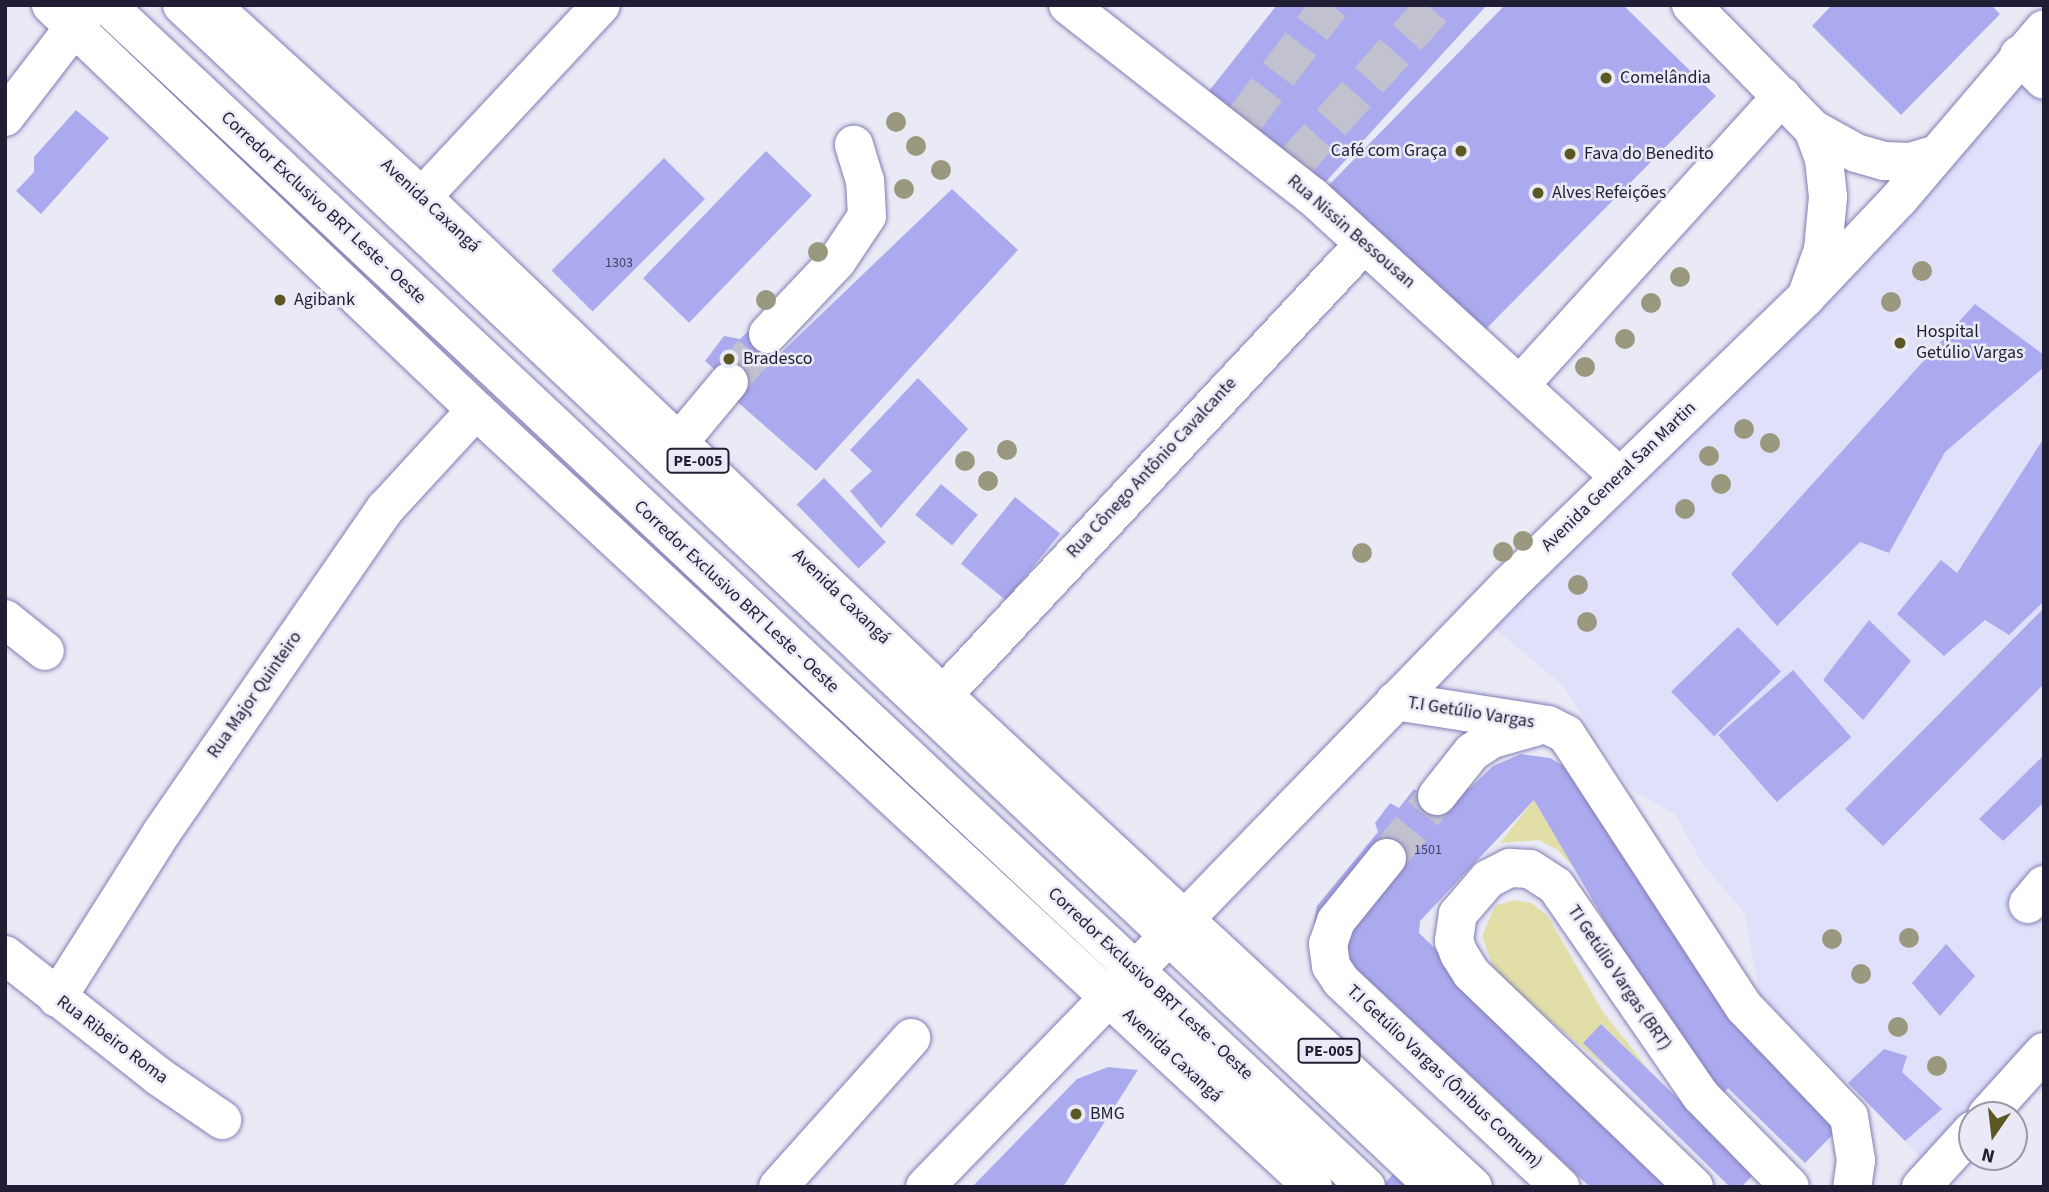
<!DOCTYPE html>
<meta charset="utf-8">
<style>
body{margin:0}
#map{position:relative;width:2049px;height:1192px;overflow:hidden;background:#eaeaf6;font-family:"Source Sans 3",sans-serif}
div>[style]{position:absolute}
[style*='--x']{left:calc(var(--x)*1px);top:calc(var(--y)*1px);width:calc(var(--w)*1px);rotate:calc(var(--a)*1deg)}
.built>*{inset:0;background:#e0e0fb}
.green>*{inset:0;background:#e1dfa7}
.building>*{inset:0;background:#acaaee;transform-origin:0 0}
.minor-tunnel>*{height:38px;margin-top:-19px;transform-origin:0;background:repeating-linear-gradient(90deg,#c2c1cf 0 38px,transparent 0 57px)}
.roads{filter:drop-shadow(0 0 2px #807eb5) drop-shadow(0 0 2px #807eb5)}
.minor>*{height:38px;margin:-19px;padding:0 19px;transform-origin:19px;border-radius:19px;background:#fff}
.major>*{height:38px;margin:-19px;padding:0 19px;transform-origin:19px;border-radius:19px;background:#fff}
.trees>*{width:20px;height:20px;margin:-10px;border-radius:50%;background:#9a987e}
.dots>*{width:19px;height:19px;translate:-50% -50%;box-sizing:border-box;border:4px solid #eaeaf6;border-radius:50%}
span{translate:-50% -50%;white-space:nowrap;text-align:center;line-height:1.15;-webkit-text-stroke:5px #eaeaf6;paint-order:stroke}
.number-label{font-size:14px;color:#434162}
.number-label span{-webkit-text-stroke-width:0}
.shield-label span{padding:2px 5px;background:#eaeaf6;border:2px solid;border-radius:5px;-webkit-text-stroke-width:0}
.shield-label{font-size:16px;color:#201e34;font-weight:700}
.poi-label{font-size:18px;color:#201e34}
.left{translate:0 -50%;text-align:left}
.right{translate:-100% -50%;text-align:right}
.street-label{font-size:18px;color:#201e34}
.frame{position:absolute;inset:0;border:7px solid #201e34;pointer-events:none}
.north{position:absolute;left:1958px;top:1101px;width:70px;height:70px;box-sizing:border-box;background:#eaeaf6;border:2px solid #9998a8;border-radius:50%;rotate:194deg;font-size:19px;font-weight:700;line-height:28px;text-align:center;color:#201e34}
.north::after{content:'';display:block;margin:auto;width:24px;height:32px;background:#5b5824;clip-path:polygon(50% 0,100% 100%,50% 72%,0 100%)}
</style>
<div id="map">
<div class="built">
<i style="clip-path:polygon(2044px 45px,2044px 1022px,1924px 1161px,1759px 993px,1745px 914px,1702px 863px,1675px 814px,1631px 790px,1562px 685px,1488px 623px)"></i>
</div>
<div class="green">
<i style="clip-path:polygon(1534px 800px,1576px 870px,1558px 850px,1539px 840px,1500px 843px)"></i>
<i style="clip-path:polygon(1514px 900px,1531px 903px,1547px 915px,1603px 1012px,1649px 1070px,1601px 1024px,1583px 1043px,1613px 1073px,1496px 975px,1482px 936px,1495px 906px)"></i>
</div>
<div class="building">
<i style="clip-path:polygon(1277px 5px,1487px 5px,1321px 187px,1209px 91px)"></i>
<i style="clip-path:polygon(1505px 5px,1623px 5px,1716px 96px,1481px 334px,1328px 186px)"></i>
<i style="clip-path:polygon(1832px 5px,1991px 5px,2000px 14px,1901px 115px,1812px 26px)"></i>
<i style="clip-path:polygon(76px 110px,109px 138px,41px 214px,16px 191px,34px 172px,34px 157px)"></i>
<i style="left:766px;top:151px;width:64px;height:177px;rotate:44deg"></i>
<i style="left:664px;top:158px;width:58px;height:159px;rotate:45deg"></i>
<i style="clip-path:polygon(952px 189px,1018px 250px,816px 471px,733px 398px,740px 392px,705px 361px,724px 336px,740px 339px,759px 321px,777px 347px,740px 392px)"></i>
<i style="clip-path:polygon(1975px 304px,2044px 355px,2044px 367px,1945px 452px,1889px 553px,1860px 542px,1777px 626px,1731px 574px)"></i>
<i style="clip-path:polygon(918px 378px,968px 429px,881px 528px,850px 491px,872px 471px,850px 450px)"></i>
<i style="clip-path:polygon(2044px 438px,2044px 601px,2009px 635px,1985px 620px,1944px 656px,1897px 614px,1941px 560px,1957px 573px)"></i>
<i style="left:824px;top:478px;width:89px;height:38px;rotate:46deg"></i>
<i style="left:941px;top:484px;width:48px;height:40px;rotate:40deg"></i>
<i style="left:1015px;top:497px;width:58px;height:86px;rotate:39deg"></i>
<i style="clip-path:polygon(2044px 608px,2044px 684px,1883px 846px,1845px 809px)"></i>
<i style="clip-path:polygon(1869px 620px,1911px 661px,1863px 720px,1823px 680px)"></i>
<i style="left:1738px;top:627px;width:62px;height:93px;rotate:46deg"></i>
<i style="left:1793px;top:670px;width:89px;height:99px;rotate:49deg"></i>
<i style="clip-path:polygon(1521px 754px,1550px 758px,1562px 765px,1578px 756px,1850px 1117px,1805px 1163px,1728px 1088px,1718px 1101px,1698px 1080px,1534px 800px,1420px 921px,1419px 933px,1682px 1187px,1590px 1187px,1319px 934px,1314px 923px,1317px 906px,1378px 832px,1375px 823px,1390px 803px,1399px 808px,1414px 789px,1425px 797px,1448px 771px,1469px 789px,1493px 766px)"></i>
<i style="clip-path:polygon(2044px 755px,2044px 802px,2003px 841px,1979px 819px)"></i>
<i style="clip-path:polygon(1946px 944px,1975px 976px,1940px 1016px,1912px 983px)"></i>
<i style="clip-path:polygon(1601px 1024px,1755px 1173px,1741px 1187px,1730px 1187px,1583px 1043px)"></i>
<i style="clip-path:polygon(1884px 1049px,1907px 1056px,1902px 1072px,1942px 1109px,1905px 1141px,1848px 1083px)"></i>
<i style="clip-path:polygon(1108px 1067px,1138px 1070px,1063px 1187px,972px 1187px,1077px 1079px)"></i>
<i style="clip-path:polygon(1403px 1164px,1428px 1187px,1381px 1187px)"></i>
</div>
<div class="minor-tunnel">
<i style="--x:1244;--y:120;--w:144;--a:-53.2"></i>
<i style="--x:1293;--y:165;--w:215;--a:-48.2"></i>
<i style="--x:729;--y:382;--w:62;--a:-50.9"></i>
<i style="--x:1387;--y:858;--w:80;--a:-51.1"></i>
</div>
<div class="roads">
<div class="minor">
<i style="--x:107;--y:5;--w:1727;--a:43.19"></i>
<i style="--x:182;--y:5;--w:1723;--a:43.33"></i>
<i style="--x:1068;--y:5;--w:310;--a:38.1"></i>
<i style="--x:1312;--y:196;--w:416;--a:42.4"></i>
<i style="--x:2019;--y:55;--w:35;--a:45"></i>
<i style="--x:422;--y:197;--w:262;--a:-47"></i>
<i style="--x:768;--y:334;--w:100;--a:-46.6"></i>
<i style="--x:837;--y:261;--w:54;--a:-56.3"></i>
<i style="--x:867;--y:216;--w:35;--a:-93"></i>
<i style="--x:865;--y:181;--w:38;--a:-107"></i>
<i style="--x:1520;--y:385;--w:390;--a:-47.8"></i>
<i style="--x:679;--y:442;--w:78;--a:-50.2"></i>
<i style="--x:5;--y:619;--w:51;--a:38.7"></i>
<i style="--x:943;--y:695;--w:617;--a:-46.97"></i>
<i style="--x:1395;--y:701;--w:155;--a:8.9"></i>
<i style="--x:1548;--y:725;--w:20;--a:27"></i>
<i style="--x:1566;--y:734;--w:326;--a:56.9"></i>
<i style="--x:1744;--y:1007;--w:152;--a:46.3"></i>
<i style="--x:1849;--y:1117;--w:44;--a:80.8"></i>
<i style="--x:1856;--y:1160;--w:27;--a:98"></i>
<i style="--x:1437;--y:796;--w:56;--a:-51.5"></i>
<i style="--x:1472;--y:752;--w:24;--a:-33"></i>
<i style="--x:1492;--y:739;--w:45;--a:-15.6"></i>
<i style="--x:1387;--y:858;--w:81;--a:129"></i>
<i style="--x:1336;--y:921;--w:24;--a:109"></i>
<i style="--x:1328;--y:944;--w:22;--a:82"></i>
<i style="--x:1331;--y:966;--w:18;--a:56"></i>
<i style="--x:1341;--y:981;--w:301;--a:43.2"></i>
<i style="--x:2028;--y:904;--w:25;--a:-50"></i>
<i style="--x:5;--y:955;--w:195;--a:38.3"></i>
<i style="--x:158;--y:1076;--w:78;--a:34.5"></i>
<i style="--x:57;--y:998;--w:196;--a:-57.7"></i>
<i style="--x:162;--y:832;--w:393;--a:-55.4"></i>
<i style="--x:385;--y:509;--w:134;--a:-47.4"></i>
<i style="--x:1987;--y:1115;--w:85;--a:-47.9"></i>
<i style="--x:778;--y:1187;--w:200;--a:-48.2"></i>
<i style="--x:1694;--y:1187;--w:309;--a:-136.2"></i>
<i style="--x:1471;--y:973;--w:22;--a:-122"></i>
<i style="--x:1459;--y:954;--w:14;--a:-111"></i>
<i style="--x:1454;--y:941;--w:27;--a:-82"></i>
<i style="--x:1458;--y:914;--w:46;--a:-49.4"></i>
<i style="--x:1488;--y:879;--w:25;--a:-27"></i>
<i style="--x:1510;--y:868;--w:20;--a:3"></i>
<i style="--x:1530;--y:869;--w:31;--a:33"></i>
<i style="--x:1556;--y:886;--w:255;--a:55.4"></i>
<i style="--x:1701;--y:1096;--w:127;--a:45.6"></i>
<i style="--x:1921;--y:1187;--w:76;--a:-47.7"></i>
</div>
<div class="major">
<i style="--x:51;--y:5;--w:587;--a:43.62"></i>
<i style="--x:476;--y:410;--w:1142;--a:42.87"></i>
<i style="--x:211;--y:5;--w:285;--a:42.3"></i>
<i style="--x:422;--y:197;--w:721;--a:43.71"></i>
<i style="--x:943;--y:695;--w:723;--a:42.87"></i>
<i style="--x:1691;--y:5;--w:174;--a:45.5"></i>
<i style="--x:1813;--y:129;--w:32;--a:70"></i>
<i style="--x:1824;--y:159;--w:38;--a:84"></i>
<i style="--x:1828;--y:197;--w:53;--a:95.4"></i>
<i style="--x:1823;--y:250;--w:41;--a:109.7"></i>
<i style="--x:5;--y:117;--w:138;--a:-52.4"></i>
<i style="--x:1813;--y:129;--w:49;--a:29.2"></i>
<i style="--x:1856;--y:153;--w:29;--a:16"></i>
<i style="--x:1884;--y:161;--w:26;--a:2"></i>
<i style="--x:1910;--y:162;--w:25;--a:-16"></i>
<i style="--x:925;--y:1187;--w:840;--a:-45.87"></i>
<i style="--x:1510;--y:584;--w:412;--a:-44.1"></i>
<i style="--x:1806;--y:297;--w:135;--a:-46.5"></i>
<i style="--x:1899;--y:199;--w:223;--a:-49.5"></i>
</div>
</div>
<div class="trees">
<i style="left:896px;top:122px"></i>
<i style="left:916px;top:146px"></i>
<i style="left:941px;top:170px"></i>
<i style="left:904px;top:189px"></i>
<i style="left:818px;top:252px"></i>
<i style="left:1922px;top:271px"></i>
<i style="left:1680px;top:277px"></i>
<i style="left:766px;top:300px"></i>
<i style="left:1891px;top:302px"></i>
<i style="left:1651px;top:303px"></i>
<i style="left:1625px;top:339px"></i>
<i style="left:1585px;top:367px"></i>
<i style="left:1744px;top:429px"></i>
<i style="left:1770px;top:443px"></i>
<i style="left:1007px;top:450px"></i>
<i style="left:1709px;top:456px"></i>
<i style="left:965px;top:461px"></i>
<i style="left:988px;top:481px"></i>
<i style="left:1721px;top:484px"></i>
<i style="left:1685px;top:509px"></i>
<i style="left:1523px;top:541px"></i>
<i style="left:1503px;top:552px"></i>
<i style="left:1362px;top:553px"></i>
<i style="left:1578px;top:585px"></i>
<i style="left:1587px;top:622px"></i>
<i style="left:1909px;top:938px"></i>
<i style="left:1832px;top:939px"></i>
<i style="left:1861px;top:974px"></i>
<i style="left:1898px;top:1027px"></i>
<i style="left:1937px;top:1066px"></i>
</div>
<div class="dots">
<i style="left:1606px;top:78px;background:#5b5824"></i>
<i style="left:1461px;top:151px;background:#5b5824"></i>
<i style="left:1570px;top:154px;background:#5b5824"></i>
<i style="left:1538px;top:193px;background:#5b5824"></i>
<i style="left:280px;top:300px;background:#5b5824"></i>
<i style="left:1900px;top:343px;background:#5b5824"></i>
<i style="left:729px;top:359px;background:#5b5824"></i>
<i style="left:1076px;top:1114px;background:#5b5824"></i>
</div>
<div class="number-label">
<span style="left:619px;top:263px">1303</span>
<span style="left:1428px;top:850px">1501</span>
</div>
<div class="shield-label">
<span style="left:698px;top:461px">PE-005</span>
<span style="left:1329px;top:1051px">PE-005</span>
</div>
<div class="poi-label">
<span class="left" style="left:1620px;top:78px">Comelândia</span>
<span class="right" style="left:1447px;top:151px">Café com Graça</span>
<span class="left" style="left:1584px;top:154px">Fava do Benedito</span>
<span class="left" style="left:1552px;top:193px">Alves Refeições</span>
<span class="left" style="left:294px;top:300px">Agibank</span>
<span class="left" style="left:1916px;top:343px">Hospital<br>Getúlio Vargas</span>
<span class="left" style="left:743px;top:359px">Bradesco</span>
<span class="left" style="left:1090px;top:1114px">BMG</span>
</div>
<div class="street-label">
<span style="left:430px;top:206px;rotate:43deg">Avenida Caxangá</span>
<span style="left:323px;top:208px;rotate:43deg">Corredor Exclusivo BRT Leste - Oeste</span>
<span style="left:1351px;top:232px;rotate:41deg">Rua Nissin Bessousan</span>
<span style="left:1152px;top:468px;rotate:-47deg">Rua Cônego Antônio Cavalcante</span>
<span style="left:1619px;top:477px;rotate:-44deg">Avenida General San Martin</span>
<span style="left:736px;top:597px;rotate:43deg">Corredor Exclusivo BRT Leste - Oeste</span>
<span style="left:841px;top:597px;rotate:44deg">Avenida Caxangá</span>
<span style="left:255px;top:695px;rotate:-55deg">Rua Major Quinteiro</span>
<span style="left:1471px;top:713px;rotate:9deg">T.I Getúlio Vargas</span>
<span style="left:1619px;top:978px;rotate:56deg">TI Getúlio Vargas (BRT)</span>
<span style="left:1150px;top:984px;rotate:43deg">Corredor Exclusivo BRT Leste - Oeste</span>
<span style="left:112px;top:1040px;rotate:37deg">Rua Ribeiro Roma</span>
<span style="left:1172px;top:1056px;rotate:43deg">Avenida Caxangá</span>
<span style="left:1444px;top:1077px;rotate:43deg">T.I Getúlio Vargas (Ônibus Comum)</span>
</div>
<div class="frame"></div>
<div class="north">N</div>
</div>
